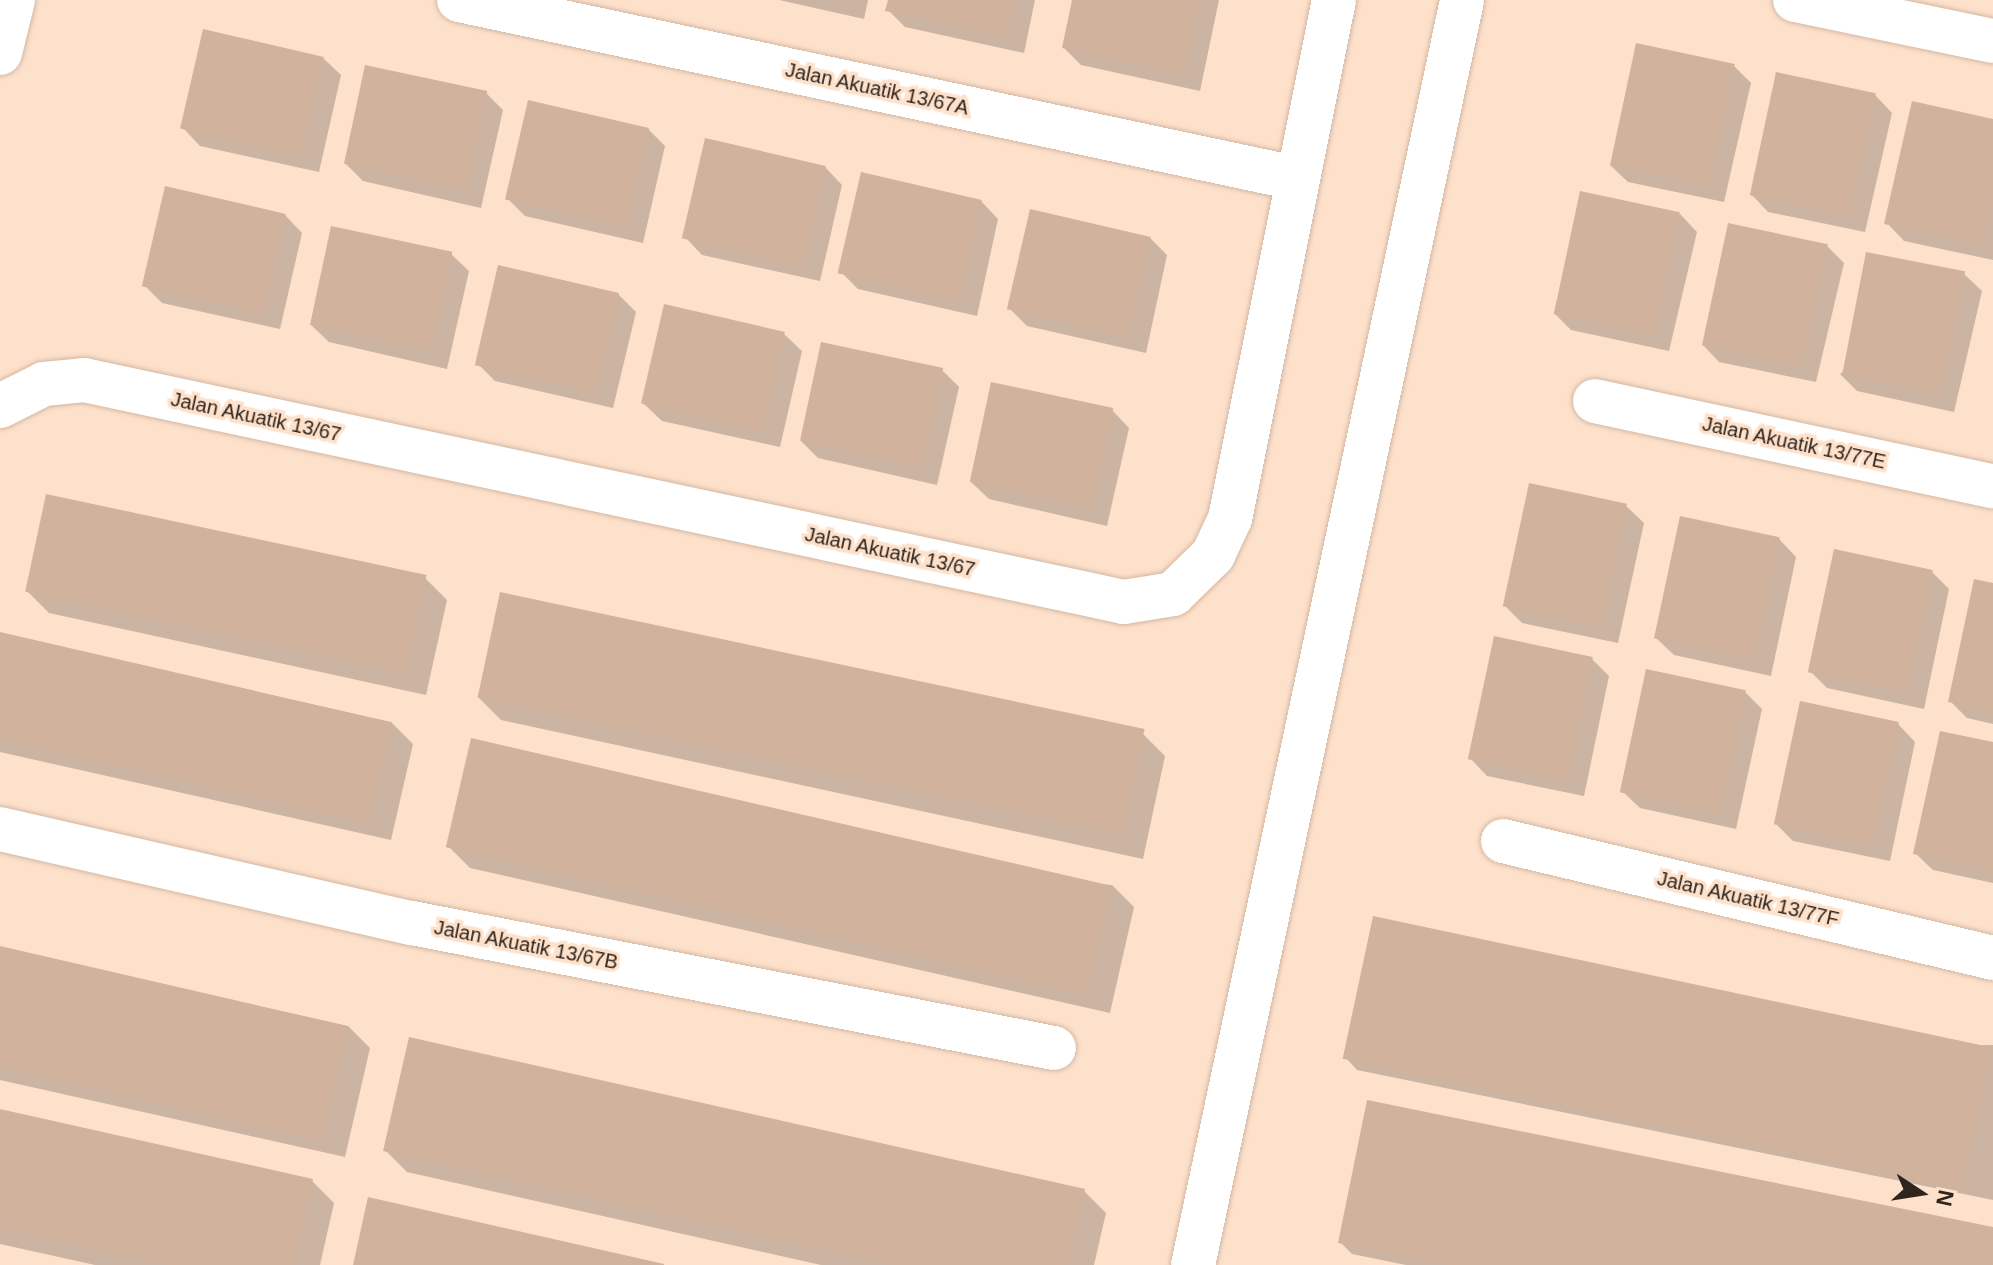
<!DOCTYPE html>
<style>
body{margin:0}
#map{position:relative;width:1993px;height:1265px;overflow:hidden;background:#fee1cb;font-family:Arial,sans-serif}
div>[style]{position:absolute}
[style*='--x']{left:calc(var(--x)*1px);top:calc(var(--y)*1px);width:calc(var(--w)*1px);rotate:calc(var(--a)*1deg)}
.shadow>*{inset:0;background:#0003}
.building>*{inset:0;background:#d1b39d;transform-origin:0 0}
.roads{filter:drop-shadow(0 0 2px #d3b7a2) drop-shadow(0 0 2px #d3b7a2)}
.street>*{height:44px;margin:-22px;padding:0 22px;transform-origin:22px;border-radius:22px;background:#fff}
.secondary>*{height:44px;margin:-22px;padding:0 22px;transform-origin:22px;border-radius:22px;background:#fff}
span{translate:-50% -50%;white-space:nowrap;text-align:center;line-height:1.15;-webkit-text-stroke:7px #fee1cb;paint-order:stroke}
.street-label{font-size:20px;color:#2f251d}
.north{position:absolute;left:1881px;top:1153px;width:80px;height:80px;-webkit-text-stroke:6px #fee1cb;paint-order:stroke;rotate:102deg;font-size:22px;font-weight:700;line-height:32px;text-align:center;color:#2f251d}
.north::after{content:'';display:block;margin:auto;width:28px;height:36px;background:#2f251d;clip-path:polygon(50% 0,100% 100%,50% 72%,0 100%)}
</style>
<div id="map">
<div class="shadow">
<i style="clip-path:polygon(779px 0,868px 0,864px 19px)"></i>
<i style="clip-path:polygon(890px 0,1035px 0,1024px 53px,905px 27px,888px 10px)"></i>
<i style="clip-path:polygon(1074px 0,1219px 0,1200px 91px,1081px 65px,1064px 48px)"></i>
<i style="clip-path:polygon(323px 58px,341px 75px,319px 172px,200px 146px,183px 128px)"></i>
<i style="clip-path:polygon(1734px 66px,1751px 83px,1724px 202px,1628px 182px,1610px 165px)"></i>
<i style="clip-path:polygon(486px 93px,503px 110px,481px 208px,363px 181px,346px 164px)"></i>
<i style="clip-path:polygon(1875px 95px,1892px 113px,1865px 232px,1768px 212px,1751px 194px)"></i>
<i style="clip-path:polygon(1993px 121px,1993px 260px,1904px 241px,1887px 223px)"></i>
<i style="clip-path:polygon(648px 129px,665px 146px,643px 243px,525px 216px,508px 199px)"></i>
<i style="clip-path:polygon(825px 167px,842px 185px,820px 281px,702px 255px,685px 237px)"></i>
<i style="clip-path:polygon(1582px 194px,1680px 214px,1697px 232px,1669px 351px,1571px 330px,1554px 313px)"></i>
<i style="clip-path:polygon(981px 201px,998px 219px,977px 316px,858px 289px,841px 272px)"></i>
<i style="clip-path:polygon(285px 215px,302px 233px,280px 329px,162px 303px,144px 285px)"></i>
<i style="clip-path:polygon(1150px 238px,1167px 255px,1146px 353px,1027px 326px,1010px 309px)"></i>
<i style="clip-path:polygon(1827px 246px,1844px 263px,1816px 382px,1719px 362px,1702px 344px)"></i>
<i style="clip-path:polygon(451px 254px,469px 271px,447px 369px,329px 342px,311px 325px)"></i>
<i style="clip-path:polygon(1964px 274px,1982px 291px,1954px 412px,1857px 391px,1840px 374px)"></i>
<i style="clip-path:polygon(618px 294px,636px 312px,613px 408px,495px 381px,478px 364px)"></i>
<i style="clip-path:polygon(784px 334px,802px 351px,780px 447px,662px 421px,644px 404px)"></i>
<i style="clip-path:polygon(942px 370px,959px 387px,937px 485px,818px 458px,801px 441px)"></i>
<i style="clip-path:polygon(1112px 410px,1129px 428px,1107px 526px,989px 499px,971px 482px)"></i>
<i style="clip-path:polygon(1626px 506px,1644px 523px,1618px 643px,1522px 623px,1505px 606px)"></i>
<i style="clip-path:polygon(1779px 539px,1796px 557px,1771px 676px,1674px 655px,1656px 638px)"></i>
<i style="clip-path:polygon(1932px 572px,1949px 589px,1924px 709px,1827px 688px,1810px 671px)"></i>
<i style="clip-path:polygon(425px 578px,447px 600px,426px 695px,49px 613px,27px 591px)"></i>
<i style="clip-path:polygon(1993px 585px,1993px 724px,1967px 718px,1950px 701px)"></i>
<i style="clip-path:polygon(0 634px,391px 722px,413px 744px,391px 840px,0 752px)"></i>
<i style="clip-path:polygon(1592px 659px,1609px 676px,1584px 796px,1487px 776px,1470px 758px)"></i>
<i style="clip-path:polygon(1745px 692px,1762px 709px,1736px 829px,1640px 808px,1622px 791px)"></i>
<i style="clip-path:polygon(479px 698px,1143px 734px,1165px 756px,1143px 859px,501px 720px)"></i>
<i style="clip-path:polygon(1898px 724px,1915px 742px,1890px 861px,1793px 841px,1776px 824px)"></i>
<i style="clip-path:polygon(1993px 744px,1993px 883px,1933px 870px,1915px 853px)"></i>
<i style="clip-path:polygon(448px 846px,1112px 885px,1134px 907px,1110px 1013px,470px 868px)"></i>
<i style="clip-path:polygon(0 948px,348px 1026px,370px 1048px,345px 1157px,0 1080px)"></i>
<i style="clip-path:polygon(1993px 1045px,1993px 1200px,1357px 1070px,1346px 1058px)"></i>
<i style="clip-path:polygon(0 1111px,312px 1181px,334px 1203px,320px 1265px,95px 1265px,0 1244px)"></i>
<i style="clip-path:polygon(385px 1150px,1084px 1191px,1106px 1213px,1094px 1265px,821px 1265px,407px 1172px)"></i>
<i style="clip-path:polygon(1993px 1229px,1993px 1265px,1406px 1265px,1352px 1254px,1340px 1242px)"></i>
</div>
<div class="building">
<i style="clip-path:polygon(888px 0,1015px 0,1007px 37px,885px 11px)"></i>
<i style="clip-path:polygon(1072px 0,1199px 0,1183px 75px,1062px 48px)"></i>
<i style="left:203px;top:29px;width:124px;height:102px;rotate:13deg"></i>
<i style="left:1636px;top:43px;width:101px;height:125px;rotate:12deg"></i>
<i style="left:365px;top:65px;width:125px;height:101px;rotate:12deg"></i>
<i style="left:1776px;top:72px;width:102px;height:126px;rotate:12deg"></i>
<i style="left:528px;top:100px;width:124px;height:102px;rotate:13deg"></i>
<i style="clip-path:polygon(1912px 101px,1993px 119px,1993px 201px,1983px 245px,1884px 224px)"></i>
<i style="left:705px;top:138px;width:124px;height:103px;rotate:13deg"></i>
<i style="left:861px;top:172px;width:124px;height:104px;rotate:13deg"></i>
<i style="left:165px;top:186px;width:124px;height:103px;rotate:13deg"></i>
<i style="left:1580px;top:191px;width:102px;height:126px;rotate:12deg"></i>
<i style="left:1030px;top:209px;width:124px;height:103px;rotate:13deg"></i>
<i style="left:1728px;top:223px;width:102px;height:125px;rotate:12deg"></i>
<i style="left:331px;top:226px;width:124px;height:101px;rotate:12deg"></i>
<i style="left:1866px;top:252px;width:101px;height:125px;rotate:11deg"></i>
<i style="left:498px;top:265px;width:124px;height:103px;rotate:13deg"></i>
<i style="left:664px;top:304px;width:124px;height:102px;rotate:13deg"></i>
<i style="left:821px;top:342px;width:125px;height:101px;rotate:12deg"></i>
<i style="left:991px;top:382px;width:125px;height:102px;rotate:12deg"></i>
<i style="left:1529px;top:483px;width:100px;height:126px;rotate:12deg"></i>
<i style="left:46px;top:494px;width:389px;height:100px;rotate:12deg"></i>
<i style="left:1680px;top:516px;width:102px;height:125px;rotate:12deg"></i>
<i style="left:1834px;top:549px;width:101px;height:126px;rotate:12deg"></i>
<i style="clip-path:polygon(1974px 579px,1993px 583px,1993px 711px,1948px 702px)"></i>
<i style="left:500px;top:592px;width:659px;height:108px;rotate:12deg"></i>
<i style="left:0;top:632px;width:402px;height:104px;rotate:13deg"></i>
<i style="left:1494px;top:636px;width:101px;height:126px;rotate:12deg"></i>
<i style="left:1646px;top:669px;width:102px;height:126px;rotate:12deg"></i>
<i style="left:1800px;top:701px;width:101px;height:126px;rotate:12deg"></i>
<i style="clip-path:polygon(1940px 731px,1993px 742px,1993px 871px,1913px 854px)"></i>
<i style="left:471px;top:738px;width:658px;height:112px;rotate:13deg"></i>
<i style="left:1373px;top:916px;width:633px;height:146px;rotate:12deg"></i>
<i style="left:0;top:946px;width:358px;height:118px;rotate:13deg"></i>
<i style="clip-path:polygon(409px 1037px,1085px 1189px,1068px 1265px,892px 1265px,383px 1151px)"></i>
<i style="clip-path:polygon(1367px 1100px,1993px 1227px,1993px 1265px,1446px 1265px,1338px 1243px)"></i>
<i style="clip-path:polygon(0 1109px,313px 1179px,294px 1265px,165px 1265px,0 1228px)"></i>
<i style="clip-path:polygon(368px 1197px,664px 1264px,664px 1265px,353px 1265px)"></i>
</div>
<div class="roads">
<div class="street">
<i style="--x:459;--y:0;--w:855;--a:12.02"></i>
<i style="--x:1795;--y:0;--w:202;--a:11.7"></i>
<i style="--x:1595;--y:401;--w:407;--a:12.1"></i>
<i style="--x:0;--y:406;--w:49;--a:-26.6"></i>
<i style="--x:44;--y:384;--w:40;--a:-5.7"></i>
<i style="--x:84;--y:380;--w:1063;--a:12.05"></i>
<i style="--x:1124;--y:602;--w:50;--a:-9.3"></i>
<i style="--x:1173;--y:594;--w:56;--a:-44.3"></i>
<i style="--x:1213;--y:555;--w:40;--a:-65"></i>
<i style="--x:1230;--y:519;--w:529;--a:-78.67"></i>
<i style="--x:0;--y:829;--w:423;--a:12.9"></i>
<i style="--x:412;--y:923;--w:654;--a:11.02"></i>
<i style="--x:1503;--y:841;--w:504;--a:13.43"></i>
<i style="--x:1193;--y:1265;--w:1293;--a:-77.99"></i>
</div>
<div class="secondary">
<i style="--x:0;--y:53;--w:55;--a:-76.2"></i>
</div>
</div>
<div class="street-label">
<span style="left:877px;top:89px;rotate:12deg">Jalan Akuatik 13/67A</span>
<span style="left:256px;top:417px;rotate:12deg">Jalan Akuatik 13/67</span>
<span style="left:1794px;top:443px;rotate:12deg">Jalan Akuatik 13/77E</span>
<span style="left:890px;top:552px;rotate:12deg">Jalan Akuatik 13/67</span>
<span style="left:1748px;top:899px;rotate:13deg">Jalan Akuatik 13/77F</span>
<span style="left:526px;top:945px;rotate:11deg">Jalan Akuatik 13/67B</span>
</div>
<div class="north">N</div>
</div>
